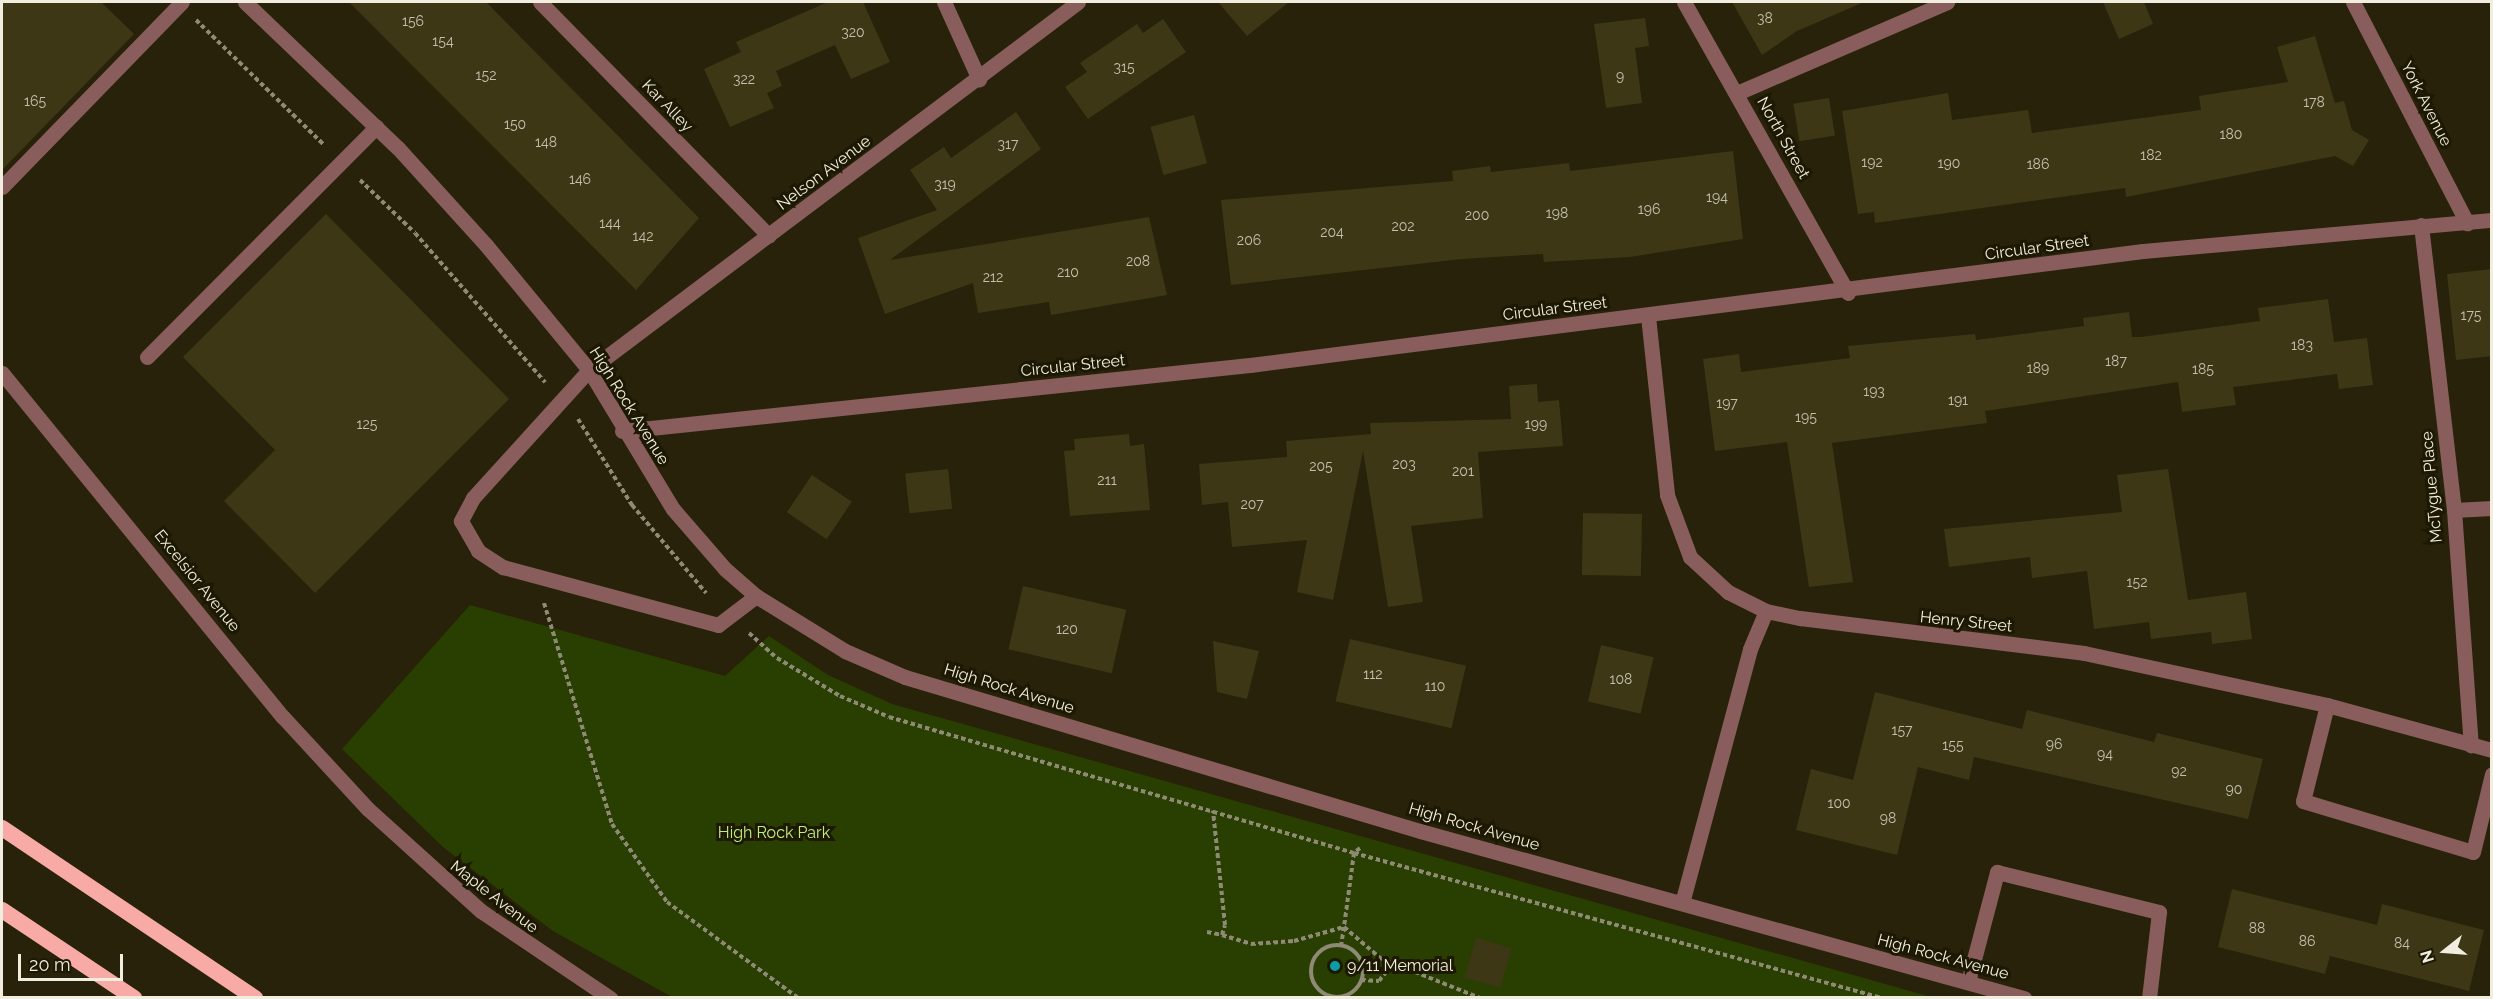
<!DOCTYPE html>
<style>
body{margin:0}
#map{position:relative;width:2493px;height:999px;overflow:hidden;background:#272209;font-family:Raleway,sans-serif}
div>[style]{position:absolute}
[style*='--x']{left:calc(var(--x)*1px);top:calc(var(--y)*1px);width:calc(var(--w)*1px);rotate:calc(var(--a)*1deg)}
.green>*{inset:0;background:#293f01}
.building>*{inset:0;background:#3e3716;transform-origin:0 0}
.path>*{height:4px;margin-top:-2px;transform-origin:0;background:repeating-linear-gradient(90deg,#8e8a76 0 4.5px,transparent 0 7.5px)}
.path>.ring{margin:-2px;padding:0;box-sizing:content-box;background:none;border:4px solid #8e8a76;border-radius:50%}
.service>*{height:15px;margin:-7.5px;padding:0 7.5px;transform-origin:7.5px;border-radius:7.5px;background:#885d5b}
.minor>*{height:15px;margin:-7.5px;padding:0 7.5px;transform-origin:7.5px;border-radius:7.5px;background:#885d5b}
.tertiary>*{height:15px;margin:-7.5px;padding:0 7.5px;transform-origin:7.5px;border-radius:7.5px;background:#885d5b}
.trunk>*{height:16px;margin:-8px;padding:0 8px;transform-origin:8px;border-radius:8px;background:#f8aba6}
.dots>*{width:16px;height:16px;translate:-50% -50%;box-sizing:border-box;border:3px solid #1d1802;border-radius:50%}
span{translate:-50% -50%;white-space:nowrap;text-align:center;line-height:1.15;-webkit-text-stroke:6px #1d1802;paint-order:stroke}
.number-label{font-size:14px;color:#c4c0ad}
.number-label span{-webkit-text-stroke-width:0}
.street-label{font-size:16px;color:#f1eedf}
.park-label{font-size:16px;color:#bdef7b}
.poi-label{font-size:16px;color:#f1eedf}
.left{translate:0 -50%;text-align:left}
.frame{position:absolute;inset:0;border:3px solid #f1eedf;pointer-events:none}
.north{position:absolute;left:2415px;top:921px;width:60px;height:60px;-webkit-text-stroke:4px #1d1802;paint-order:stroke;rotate:253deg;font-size:16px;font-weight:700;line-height:24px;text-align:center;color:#f1eedf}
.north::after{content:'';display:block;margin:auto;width:21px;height:27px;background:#f1eedf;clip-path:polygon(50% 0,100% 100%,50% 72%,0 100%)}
.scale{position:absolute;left:18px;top:954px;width:105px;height:27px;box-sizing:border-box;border:3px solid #f1eedf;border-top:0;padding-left:8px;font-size:18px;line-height:21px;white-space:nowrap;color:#f1eedf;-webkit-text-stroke:4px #1d1802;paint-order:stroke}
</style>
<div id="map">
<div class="green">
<i style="clip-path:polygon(470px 605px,725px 676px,769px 636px,828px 675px,892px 704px,1931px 997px,672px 997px,553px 931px,443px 847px,342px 749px)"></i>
</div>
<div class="building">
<i style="clip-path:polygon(2px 2px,101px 2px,134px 34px,2px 170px)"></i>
<i style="clip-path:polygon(349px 2px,486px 2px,699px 218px,636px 290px)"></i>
<i style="clip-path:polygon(828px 2px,863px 2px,890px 62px,851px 79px,835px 45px,776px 71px,782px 86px,767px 93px,774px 108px,730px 127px,704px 69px,741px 52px,736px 42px)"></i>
<i style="clip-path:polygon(1218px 2px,1289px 2px,1247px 36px)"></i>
<i style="clip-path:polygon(1732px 2px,1864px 2px,1797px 31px,1762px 55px)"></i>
<i style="clip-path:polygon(2103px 2px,2144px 2px,2153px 24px,2119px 39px)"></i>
<i style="clip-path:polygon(1645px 18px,1649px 46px,1635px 48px,1642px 103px,1606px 108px,1594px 24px)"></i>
<i style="clip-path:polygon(1163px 19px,1186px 52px,1088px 119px,1065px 87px,1087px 72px,1080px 63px,1137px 24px,1143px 33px)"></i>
<i style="clip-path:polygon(2315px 36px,2335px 103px,2344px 101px,2352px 130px,2369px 140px,2353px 166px,2335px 156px,2126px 197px,2125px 188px,1875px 223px,1874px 212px,1858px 214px,1842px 111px,1948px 93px,1952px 120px,2028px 110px,2032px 133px,2201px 110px,2199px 96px,2288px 82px,2277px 47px)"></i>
<i style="left:1829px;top:98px;width:38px;height:36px;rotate:81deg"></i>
<i style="clip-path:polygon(1016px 112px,1041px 149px,890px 260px,1149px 217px,1167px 295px,1051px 315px,1049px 302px,978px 313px,973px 283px,885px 314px,858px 238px,937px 210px,910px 170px,944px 147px,951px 158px)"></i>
<i style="left:1194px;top:115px;width:50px;height:45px;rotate:75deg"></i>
<i style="clip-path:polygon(1733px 151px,1743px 239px,1630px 257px,1544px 262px,1543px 254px,1462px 259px,1231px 285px,1221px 200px,1453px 181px,1452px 171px,1490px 166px,1491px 172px,1569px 163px,1570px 171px)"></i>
<i style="clip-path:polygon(326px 214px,509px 399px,315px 593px,224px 501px,275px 450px,183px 357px)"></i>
<i style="clip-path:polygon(2492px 269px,2492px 356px,2456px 360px,2447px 274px)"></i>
<i style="clip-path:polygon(2328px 299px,2334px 342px,2367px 338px,2373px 385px,2339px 389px,2337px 374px,2233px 387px,2236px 405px,2182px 412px,2178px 382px,1985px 411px,1987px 423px,1832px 443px,1853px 582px,1809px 587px,1787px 442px,1715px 451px,1703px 359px,1739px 354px,1741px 372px,1850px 358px,1848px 346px,1975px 334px,1976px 340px,2084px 326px,2083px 318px,2129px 312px,2132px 337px,2141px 337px,2260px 321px,2258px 308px)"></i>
<i style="clip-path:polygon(1537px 384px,1538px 402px,1559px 400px,1563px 446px,1478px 452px,1483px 518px,1411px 526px,1423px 602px,1388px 607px,1363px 451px,1333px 600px,1297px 592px,1307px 540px,1232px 547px,1228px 502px,1202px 505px,1199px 464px,1287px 457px,1286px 441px,1371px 434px,1370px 423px,1511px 419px,1509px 386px)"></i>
<i style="clip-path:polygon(1129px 434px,1130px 446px,1144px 444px,1150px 510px,1070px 516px,1064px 451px,1075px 450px,1074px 439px)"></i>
<i style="left:948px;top:469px;width:40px;height:43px;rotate:84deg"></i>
<i style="clip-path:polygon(2168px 469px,2188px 600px,2246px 592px,2252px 639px,2212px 644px,2211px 632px,2151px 639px,2149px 622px,2094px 629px,2087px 571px,2032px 578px,2030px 557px,1949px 567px,1944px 529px,2122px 512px,2117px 475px)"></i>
<i style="left:812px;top:475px;width:48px;height:45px;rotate:34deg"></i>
<i style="left:1583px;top:513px;width:59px;height:62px;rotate:1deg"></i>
<i style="left:1023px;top:586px;width:106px;height:65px;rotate:13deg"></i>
<i style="left:1350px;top:639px;width:119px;height:64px;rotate:13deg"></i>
<i style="clip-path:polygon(1213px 641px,1259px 651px,1247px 699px,1217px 692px)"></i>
<i style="left:1601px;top:645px;width:54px;height:58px;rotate:13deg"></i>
<i style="clip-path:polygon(1875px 692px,2022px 729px,2027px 710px,2154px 742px,2157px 733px,2263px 759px,2248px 819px,1974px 757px,1969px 780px,1918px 767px,1897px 855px,1796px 830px,1811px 769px,1853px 780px)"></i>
<i style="clip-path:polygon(2232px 889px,2377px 925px,2382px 904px,2484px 930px,2469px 991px,2330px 956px,2325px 974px,2218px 947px)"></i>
<i style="left:1476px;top:938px;width:37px;height:41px;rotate:16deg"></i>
</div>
<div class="path">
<i style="--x:196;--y:20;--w:179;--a:44.3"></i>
<i style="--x:360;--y:180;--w:76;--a:43.9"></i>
<i style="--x:415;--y:233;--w:198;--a:48.9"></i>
<i style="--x:578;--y:419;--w:102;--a:57.9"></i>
<i style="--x:632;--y:505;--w:115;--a:49.9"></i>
<i style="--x:544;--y:603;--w:231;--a:72.9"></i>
<i style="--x:612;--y:824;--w:95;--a:54.8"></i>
<i style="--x:667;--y:902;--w:162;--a:36.2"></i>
<i style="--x:749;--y:633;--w:38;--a:42"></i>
<i style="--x:777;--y:658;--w:74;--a:31.1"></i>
<i style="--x:840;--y:696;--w:53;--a:23.2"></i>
<i style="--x:889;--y:717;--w:484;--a:16.3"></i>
<i style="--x:1354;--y:853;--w:548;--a:15.36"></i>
<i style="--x:1360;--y:848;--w:8;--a:140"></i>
<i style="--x:1354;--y:853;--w:75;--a:97.7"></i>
<i style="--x:1344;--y:927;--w:48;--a:40.7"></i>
<i style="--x:1380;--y:958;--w:108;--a:21.8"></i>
<i style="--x:1207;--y:932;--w:15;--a:11"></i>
<i style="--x:1222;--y:935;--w:10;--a:-73"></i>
<i style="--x:1225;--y:925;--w:115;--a:-96"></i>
<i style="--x:1222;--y:935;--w:30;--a:17"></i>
<i style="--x:1251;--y:944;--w:43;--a:-4"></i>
<i style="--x:1294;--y:941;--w:52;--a:-15.6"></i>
<i style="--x:1344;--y:927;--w:18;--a:99"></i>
<i class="ring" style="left:1311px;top:945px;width:48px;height:48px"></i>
<i style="--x:1361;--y:980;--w:18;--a:3"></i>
<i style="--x:1379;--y:981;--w:23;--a:-52"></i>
</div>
<div class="service">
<i style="--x:540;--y:2;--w:327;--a:45.6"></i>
<i style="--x:2;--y:187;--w:258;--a:-45.8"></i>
<i style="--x:147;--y:357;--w:325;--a:-45.1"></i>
<i style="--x:589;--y:370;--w:173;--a:132.2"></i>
<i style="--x:473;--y:498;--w:26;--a:118"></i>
<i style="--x:461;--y:521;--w:34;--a:60"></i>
<i style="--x:478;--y:551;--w:30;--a:33"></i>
<i style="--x:503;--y:567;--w:223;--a:15.1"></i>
<i style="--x:718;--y:625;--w:48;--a:-37.3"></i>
<i style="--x:2454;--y:510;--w:38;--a:-3"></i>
<i style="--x:2327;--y:705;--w:99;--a:104"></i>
<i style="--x:2303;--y:801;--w:177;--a:16.7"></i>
<i style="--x:2473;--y:852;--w:80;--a:-76.3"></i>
<i style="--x:1682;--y:903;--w:263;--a:-75"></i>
<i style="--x:1750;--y:649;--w:41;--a:-67.2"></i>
<i style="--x:1968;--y:982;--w:114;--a:-75.2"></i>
<i style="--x:1997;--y:872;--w:167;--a:13.9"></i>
<i style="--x:2159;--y:912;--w:87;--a:96.6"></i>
</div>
<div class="minor">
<i style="--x:944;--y:2;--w:85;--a:65.6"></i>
<i style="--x:1684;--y:2;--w:334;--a:60.6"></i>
<i style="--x:2353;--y:2;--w:249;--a:62.7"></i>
<i style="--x:1737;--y:93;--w:229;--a:-23.4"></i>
<i style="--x:2421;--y:225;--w:287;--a:83.4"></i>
<i style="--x:2454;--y:510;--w:236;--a:85.9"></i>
<i style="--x:1648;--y:316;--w:180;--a:83.9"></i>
<i style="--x:1667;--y:495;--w:66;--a:69.6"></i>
<i style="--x:1690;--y:557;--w:52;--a:42.6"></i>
<i style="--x:1728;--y:592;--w:42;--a:26.6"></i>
<i style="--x:1766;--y:611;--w:35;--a:12"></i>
<i style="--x:1800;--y:618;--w:286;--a:7"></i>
<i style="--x:2084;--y:653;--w:249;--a:12.1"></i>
<i style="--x:2327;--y:705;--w:171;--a:15.3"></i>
</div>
<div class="tertiary">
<i style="--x:245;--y:2;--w:211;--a:43.7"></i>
<i style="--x:398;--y:148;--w:131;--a:47.8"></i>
<i style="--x:486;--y:245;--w:162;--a:50.5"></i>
<i style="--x:589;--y:370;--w:162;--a:58.9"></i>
<i style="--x:673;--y:509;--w:79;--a:49.1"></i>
<i style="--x:725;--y:569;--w:41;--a:41.1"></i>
<i style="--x:756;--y:596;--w:105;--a:31.7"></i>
<i style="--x:845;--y:651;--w:65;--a:23.4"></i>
<i style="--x:905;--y:677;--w:538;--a:16.65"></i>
<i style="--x:1420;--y:831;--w:627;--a:15.46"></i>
<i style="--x:589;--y:370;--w:612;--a:-36.96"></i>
<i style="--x:2;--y:373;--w:444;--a:50.8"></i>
<i style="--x:283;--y:717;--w:125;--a:47.3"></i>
<i style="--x:368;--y:809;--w:152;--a:42.1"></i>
<i style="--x:481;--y:911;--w:156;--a:34"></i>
<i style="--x:622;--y:431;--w:631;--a:-6"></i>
<i style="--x:1250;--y:365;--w:900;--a:-7.28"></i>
<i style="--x:2143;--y:251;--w:350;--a:-5.1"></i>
</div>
<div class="trunk">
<i style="--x:2;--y:828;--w:305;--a:33.9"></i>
<i style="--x:2;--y:910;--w:159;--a:33.7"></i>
</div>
<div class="dots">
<i style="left:1335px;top:966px;background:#0f9aa8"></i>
</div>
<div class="number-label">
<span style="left:1765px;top:18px">38</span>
<span style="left:413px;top:21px">156</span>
<span style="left:853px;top:32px">320</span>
<span style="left:443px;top:41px">154</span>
<span style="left:1124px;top:67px">315</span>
<span style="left:486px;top:75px">152</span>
<span style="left:1620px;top:76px">9</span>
<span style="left:744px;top:79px">322</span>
<span style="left:35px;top:101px">165</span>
<span style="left:2314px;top:102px">178</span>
<span style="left:515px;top:124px">150</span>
<span style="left:2231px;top:134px">180</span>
<span style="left:546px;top:142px">148</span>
<span style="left:1008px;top:144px">317</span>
<span style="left:2151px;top:155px">182</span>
<span style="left:1872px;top:162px">192</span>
<span style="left:1949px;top:163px">190</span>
<span style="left:2038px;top:164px">186</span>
<span style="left:580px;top:179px">146</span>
<span style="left:945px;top:184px">319</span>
<span style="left:1717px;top:197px">194</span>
<span style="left:1649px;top:209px">196</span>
<span style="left:1557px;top:213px">198</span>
<span style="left:1477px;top:215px">200</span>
<span style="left:610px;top:223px">144</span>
<span style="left:1403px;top:226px">202</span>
<span style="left:1332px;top:232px">204</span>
<span style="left:643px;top:236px">142</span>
<span style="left:1249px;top:240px">206</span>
<span style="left:1138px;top:261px">208</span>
<span style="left:1068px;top:272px">210</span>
<span style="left:993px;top:277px">212</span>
<span style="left:2471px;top:315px">175</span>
<span style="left:2302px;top:345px">183</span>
<span style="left:2116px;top:361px">187</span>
<span style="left:2038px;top:368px">189</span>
<span style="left:2203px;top:369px">185</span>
<span style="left:1874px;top:391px">193</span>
<span style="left:1958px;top:400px">191</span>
<span style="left:1727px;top:403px">197</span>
<span style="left:1806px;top:417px">195</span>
<span style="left:367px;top:424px">125</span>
<span style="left:1536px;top:424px">199</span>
<span style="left:1404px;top:464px">203</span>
<span style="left:1321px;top:466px">205</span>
<span style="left:1463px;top:471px">201</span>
<span style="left:1107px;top:480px">211</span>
<span style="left:1252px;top:504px">207</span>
<span style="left:2137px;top:582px">152</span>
<span style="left:1067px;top:629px">120</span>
<span style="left:1373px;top:674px">112</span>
<span style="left:1621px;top:679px">108</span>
<span style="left:1435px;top:686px">110</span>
<span style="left:1902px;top:730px">157</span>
<span style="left:2054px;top:744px">96</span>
<span style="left:1953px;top:745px">155</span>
<span style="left:2105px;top:754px">94</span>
<span style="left:2179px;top:771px">92</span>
<span style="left:2234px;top:789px">90</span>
<span style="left:1839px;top:803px">100</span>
<span style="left:1888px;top:818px">98</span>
<span style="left:2257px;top:928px">88</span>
<span style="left:2307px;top:941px">86</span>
<span style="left:2402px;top:943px">84</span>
</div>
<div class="street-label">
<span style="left:2426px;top:104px;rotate:63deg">York Avenue</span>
<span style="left:667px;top:106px;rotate:46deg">Kar Alley</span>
<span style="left:1783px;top:138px;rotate:61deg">North Street</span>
<span style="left:824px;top:173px;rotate:-37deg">Nelson Avenue</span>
<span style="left:2037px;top:248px;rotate:-8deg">Circular Street</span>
<span style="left:1555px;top:309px;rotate:-7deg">Circular Street</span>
<span style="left:1073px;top:366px;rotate:-6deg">Circular Street</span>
<span style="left:629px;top:406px;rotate:58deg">High Rock Avenue</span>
<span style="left:2432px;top:487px;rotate:-95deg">McTygue Place</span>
<span style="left:197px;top:581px;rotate:51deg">Excelsior Avenue</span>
<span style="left:1966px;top:622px;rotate:6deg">Henry Street</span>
<span style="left:1009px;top:689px;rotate:17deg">High Rock Avenue</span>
<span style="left:1474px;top:827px;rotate:16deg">High Rock Avenue</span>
<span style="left:494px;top:897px;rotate:38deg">Maple Avenue</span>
<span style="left:1943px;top:957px;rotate:15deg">High Rock Avenue</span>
</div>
<div class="park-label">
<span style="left:774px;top:833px">High Rock Park</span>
</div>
<div class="poi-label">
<span class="left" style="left:1347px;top:966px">9/11 Memorial</span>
</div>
<div class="frame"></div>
<div class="north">N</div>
<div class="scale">20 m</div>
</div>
